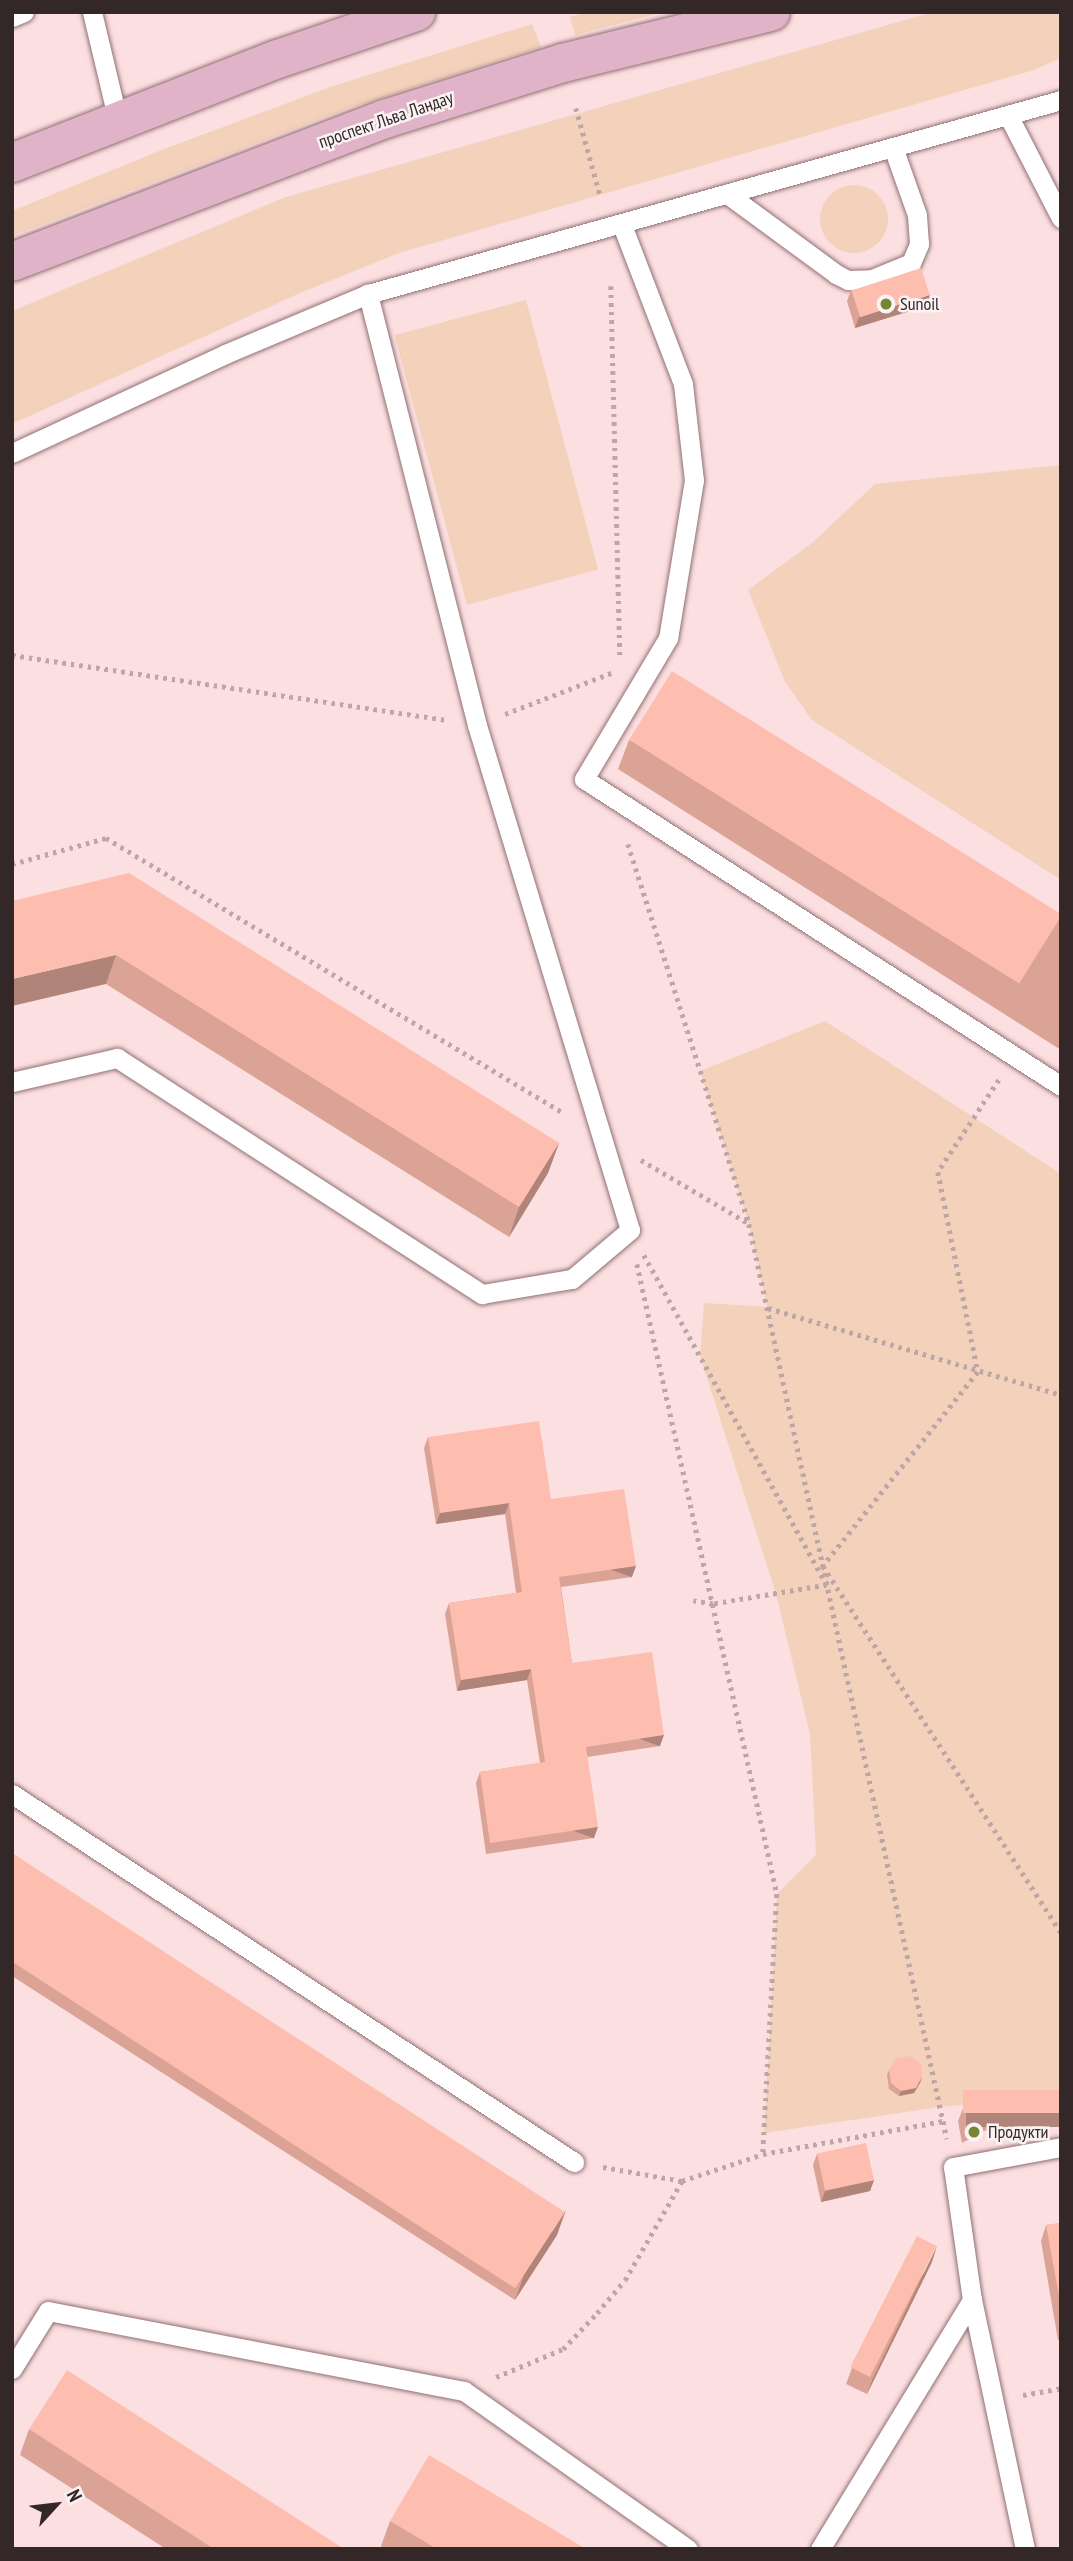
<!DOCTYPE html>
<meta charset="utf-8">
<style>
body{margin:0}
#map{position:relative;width:1073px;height:2561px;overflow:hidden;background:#fcdfe1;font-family:"PT Sans Narrow",sans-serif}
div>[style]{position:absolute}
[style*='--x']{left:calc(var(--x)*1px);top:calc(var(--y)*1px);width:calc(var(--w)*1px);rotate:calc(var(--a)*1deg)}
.green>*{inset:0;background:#f4d1bb;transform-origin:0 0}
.round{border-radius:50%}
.path>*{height:4.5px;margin-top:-2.25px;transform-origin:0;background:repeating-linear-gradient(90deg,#bea6a7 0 3.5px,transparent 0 8.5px)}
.roads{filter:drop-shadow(0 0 2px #907073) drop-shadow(0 0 2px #907073)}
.service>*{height:19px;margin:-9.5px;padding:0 9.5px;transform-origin:9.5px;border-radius:9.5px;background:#fff}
.primary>*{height:38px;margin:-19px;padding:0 19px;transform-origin:19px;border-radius:19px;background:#e1b3c8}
.wall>*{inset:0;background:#daa396}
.shaded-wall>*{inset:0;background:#b1847a;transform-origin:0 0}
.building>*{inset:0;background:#fdbdaf;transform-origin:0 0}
.dots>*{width:19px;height:19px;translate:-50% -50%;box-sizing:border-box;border:4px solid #faf2f3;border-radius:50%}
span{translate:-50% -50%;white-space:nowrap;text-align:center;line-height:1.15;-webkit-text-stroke:5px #faf2f3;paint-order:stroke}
.street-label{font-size:18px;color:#342728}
.poi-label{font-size:18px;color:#342728}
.left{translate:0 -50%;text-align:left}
.frame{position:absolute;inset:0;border:14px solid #342728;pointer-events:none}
.north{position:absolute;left:21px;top:2470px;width:70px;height:70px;-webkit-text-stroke:5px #faf2f3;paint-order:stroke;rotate:63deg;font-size:19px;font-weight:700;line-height:28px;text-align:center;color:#342728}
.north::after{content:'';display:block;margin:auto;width:24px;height:32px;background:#342728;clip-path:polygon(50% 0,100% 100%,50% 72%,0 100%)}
</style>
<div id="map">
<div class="green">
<i style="clip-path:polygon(587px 12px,664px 12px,575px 35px,570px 17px)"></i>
<i style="clip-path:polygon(933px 12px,1061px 12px,1061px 58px,1034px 70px,399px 253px,300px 293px,12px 424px,12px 311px,286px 197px)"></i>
<i style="clip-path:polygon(532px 24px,541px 47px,346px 109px,12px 236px,12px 211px,159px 151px,333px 86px)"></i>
<i class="round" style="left:820px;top:185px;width:68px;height:68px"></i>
<i style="left:526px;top:300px;width:279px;height:136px;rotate:75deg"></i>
<i style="clip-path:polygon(1061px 465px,1061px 880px,812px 720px,785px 682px,748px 590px,812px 543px,875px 484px)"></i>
<i style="clip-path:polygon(825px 1021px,1061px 1174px,1061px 2095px,940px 2107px,764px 2133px,777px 1894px,816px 1855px,810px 1734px,776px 1594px,700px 1356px,704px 1303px,767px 1307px,749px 1224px,700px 1071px)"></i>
</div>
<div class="path">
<i style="--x:576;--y:108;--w:93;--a:74.5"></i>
<i style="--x:611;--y:286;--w:372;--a:88.6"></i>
<i style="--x:12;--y:655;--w:439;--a:8.5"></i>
<i style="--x:505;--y:714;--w:114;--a:-21.1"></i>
<i style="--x:628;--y:844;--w:399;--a:72.3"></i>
<i style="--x:749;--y:1224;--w:936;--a:77.79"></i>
<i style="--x:12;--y:864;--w:98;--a:-15.5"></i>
<i style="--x:106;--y:838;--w:532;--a:31"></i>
<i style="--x:999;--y:1080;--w:110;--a:123.5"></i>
<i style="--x:938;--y:1172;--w:204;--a:78.7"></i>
<i style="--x:978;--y:1372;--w:248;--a:128.6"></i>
<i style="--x:823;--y:1566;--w:437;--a:57"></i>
<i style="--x:641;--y:1160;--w:124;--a:30.5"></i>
<i style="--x:644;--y:1255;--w:377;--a:61"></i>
<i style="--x:827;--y:1585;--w:116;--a:170.5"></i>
<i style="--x:713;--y:1604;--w:20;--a:-171"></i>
<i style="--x:637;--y:1264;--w:645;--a:77.47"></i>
<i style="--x:777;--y:1894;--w:260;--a:93.1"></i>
<i style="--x:768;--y:1308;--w:306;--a:16.5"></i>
<i style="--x:603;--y:2167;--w:80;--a:10"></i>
<i style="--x:682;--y:2181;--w:85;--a:-18.4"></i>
<i style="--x:763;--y:2154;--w:183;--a:-10.4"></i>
<i style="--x:496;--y:2377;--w:73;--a:-22.7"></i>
<i style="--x:563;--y:2349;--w:50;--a:-46.6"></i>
<i style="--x:597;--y:2313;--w:43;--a:-49.7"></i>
<i style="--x:625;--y:2280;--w:114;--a:-60.1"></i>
<i style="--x:1023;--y:2395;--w:39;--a:-10"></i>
</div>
<div class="roads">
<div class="service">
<i style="--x:92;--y:12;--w:112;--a:76.6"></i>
<i style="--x:12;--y:17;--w:13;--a:-23"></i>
<i style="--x:1008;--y:115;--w:116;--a:62.8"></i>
<i style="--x:730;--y:196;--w:132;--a:36.3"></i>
<i style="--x:836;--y:274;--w:13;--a:27"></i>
<i style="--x:848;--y:280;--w:24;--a:-2"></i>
<i style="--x:872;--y:279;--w:42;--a:-22.3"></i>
<i style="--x:911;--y:263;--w:21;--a:-67"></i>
<i style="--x:919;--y:244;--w:29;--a:-94"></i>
<i style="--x:917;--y:215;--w:69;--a:-109.5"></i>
<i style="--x:622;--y:225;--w:170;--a:69"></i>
<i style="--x:683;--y:384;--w:97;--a:83.5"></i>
<i style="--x:694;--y:480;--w:160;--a:99.3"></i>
<i style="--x:668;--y:638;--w:164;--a:120.8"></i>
<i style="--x:584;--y:779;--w:567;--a:32.77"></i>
<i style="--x:12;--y:453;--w:235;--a:-24.9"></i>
<i style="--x:225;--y:354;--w:155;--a:-22.8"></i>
<i style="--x:368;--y:294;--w:720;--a:-15.64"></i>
<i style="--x:12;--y:1082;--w:108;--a:-12.9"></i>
<i style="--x:117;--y:1058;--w:435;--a:32.9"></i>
<i style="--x:482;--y:1294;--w:91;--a:-9.5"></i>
<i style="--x:572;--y:1279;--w:76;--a:-40.2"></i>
<i style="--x:630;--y:1230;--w:528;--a:-106.86"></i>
<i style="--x:477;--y:725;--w:445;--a:-104.2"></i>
<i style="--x:12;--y:1794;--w:672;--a:33.22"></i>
<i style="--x:12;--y:2369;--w:68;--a:-58.2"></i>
<i style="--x:48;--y:2311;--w:424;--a:10.9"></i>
<i style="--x:464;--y:2391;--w:274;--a:35.2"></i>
<i style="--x:820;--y:2549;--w:292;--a:-58.6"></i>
<i style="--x:1025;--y:2549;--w:255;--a:-102"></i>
<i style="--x:972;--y:2300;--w:134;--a:-98.1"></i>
<i style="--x:953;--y:2167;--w:110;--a:-10.5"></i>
</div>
<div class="primary">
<i style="--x:12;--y:163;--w:286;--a:-21.4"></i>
<i style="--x:278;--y:59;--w:146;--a:-18.8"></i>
<i style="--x:12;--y:262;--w:399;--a:-21"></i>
<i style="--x:385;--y:119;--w:187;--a:-17.5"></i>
<i style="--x:563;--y:63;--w:214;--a:-13.8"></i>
</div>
</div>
<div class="wall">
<i style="clip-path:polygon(851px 290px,926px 306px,855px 328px,847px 301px)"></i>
<i style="clip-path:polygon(629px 740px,1061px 916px,1061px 1050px,618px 769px)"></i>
<i style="clip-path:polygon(12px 901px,559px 1143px,548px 1173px,509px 1237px,106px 984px)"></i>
<i style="clip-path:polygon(428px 1437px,551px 1499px,632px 1577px,561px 1587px,572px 1663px,660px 1746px,587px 1757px,594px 1838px,486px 1854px,476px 1783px,480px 1772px,540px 1763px,527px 1680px,457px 1691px,445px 1614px,449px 1603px,516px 1593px,505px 1514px,436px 1524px,424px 1448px)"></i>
<i style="clip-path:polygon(12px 1853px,557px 2235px,515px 2300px,12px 1976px)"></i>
<i style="clip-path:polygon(889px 2070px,922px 2077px,920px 2083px,914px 2093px,899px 2096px,889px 2089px,887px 2075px)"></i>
<i style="clip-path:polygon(1061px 2090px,962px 2143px,958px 2121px,964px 2106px)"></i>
<i style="clip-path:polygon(817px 2154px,874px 2180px,870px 2191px,821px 2202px,813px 2165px)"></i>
<i style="clip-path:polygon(1061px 2223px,1061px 2340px,1058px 2340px,1041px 2241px,1046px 2225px)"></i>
<i style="clip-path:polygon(932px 2262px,867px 2394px,846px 2384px,852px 2368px)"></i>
<i style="clip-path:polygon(29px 2429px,344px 2549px,166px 2549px,20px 2455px)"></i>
<i style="clip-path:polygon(390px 2521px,586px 2549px,385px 2549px,381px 2546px)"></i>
</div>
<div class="shaded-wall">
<i style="clip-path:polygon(930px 295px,926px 306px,855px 328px,859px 317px)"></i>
<i style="clip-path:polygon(116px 955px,106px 984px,12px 1006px,12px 979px)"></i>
<i style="clip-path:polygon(559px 1143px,548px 1173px,509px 1237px,519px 1207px)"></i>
<i style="clip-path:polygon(509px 1503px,505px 1514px,436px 1524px,440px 1513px)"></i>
<i style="left:636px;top:1566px;width:12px;height:78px;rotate:110deg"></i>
<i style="clip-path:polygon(531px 1669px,527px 1680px,457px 1691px,461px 1680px)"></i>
<i style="left:664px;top:1735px;width:12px;height:79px;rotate:110deg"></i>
<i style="left:598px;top:1827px;width:12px;height:109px;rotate:110deg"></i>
<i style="clip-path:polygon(922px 2077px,920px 2083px,914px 2093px,899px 2096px,901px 2091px)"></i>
<i style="left:1061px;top:2113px;width:14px;height:95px;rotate:90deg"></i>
<i style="clip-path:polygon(874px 2180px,870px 2191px,821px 2202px,825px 2191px)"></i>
<i style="clip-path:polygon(566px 2210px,557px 2235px,515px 2300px,524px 2275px)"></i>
<i style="clip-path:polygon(937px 2246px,932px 2262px,867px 2394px,873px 2378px)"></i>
</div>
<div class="building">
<i style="left:921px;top:268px;width:28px;height:73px;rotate:72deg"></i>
<i style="left:672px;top:671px;width:460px;height:81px;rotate:32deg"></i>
<i style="clip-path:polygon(129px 873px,559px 1143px,519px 1207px,116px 955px,12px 979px,12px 901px)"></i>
<i style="clip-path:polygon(539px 1421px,551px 1499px,624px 1489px,636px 1566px,559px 1577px,572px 1663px,652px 1652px,664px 1735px,586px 1747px,598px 1827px,490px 1843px,480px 1772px,545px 1762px,531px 1669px,461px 1680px,449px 1603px,522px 1592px,509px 1503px,440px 1513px,428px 1437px)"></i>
<i style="left:12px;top:1853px;width:659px;height:91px;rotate:33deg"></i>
<i style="clip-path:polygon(910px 2056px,921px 2064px,922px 2077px,916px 2088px,901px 2091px,891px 2083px,889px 2070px,896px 2058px)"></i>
<i style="left:1061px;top:2090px;width:23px;height:98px;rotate:90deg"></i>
<i style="left:866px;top:2143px;width:38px;height:50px;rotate:78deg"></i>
<i style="clip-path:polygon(1061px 2223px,1061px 2307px,1046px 2225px)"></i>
<i style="left:917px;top:2236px;width:22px;height:147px;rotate:27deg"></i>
<i style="clip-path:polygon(67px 2370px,344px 2549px,214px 2549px,29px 2429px)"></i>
<i style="clip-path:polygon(429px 2455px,586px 2549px,437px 2549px,390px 2521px)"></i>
</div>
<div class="dots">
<i style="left:886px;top:304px;background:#768533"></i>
<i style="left:974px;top:2132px;background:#768533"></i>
</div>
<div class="street-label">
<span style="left:386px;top:120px;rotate:-19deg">проспект Льва Ландау</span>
</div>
<div class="poi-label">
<span class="left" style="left:900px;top:304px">Sunoil</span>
<span class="left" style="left:988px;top:2132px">Продукти</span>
</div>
<div class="frame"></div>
<div class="north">N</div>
</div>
